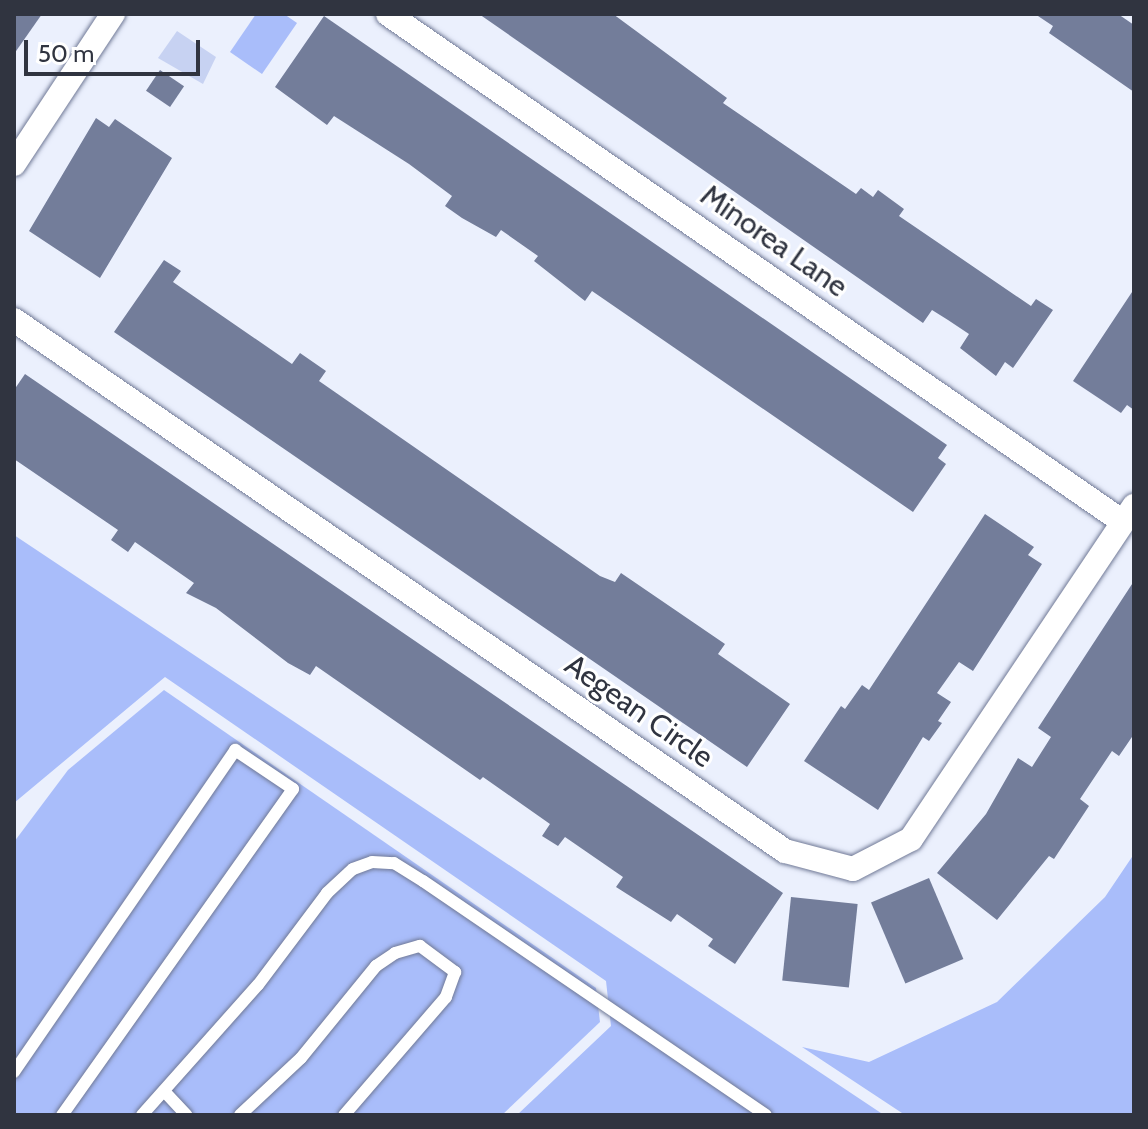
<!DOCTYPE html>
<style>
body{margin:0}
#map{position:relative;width:1148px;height:1129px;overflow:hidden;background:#ebf0fd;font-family:Cabin,sans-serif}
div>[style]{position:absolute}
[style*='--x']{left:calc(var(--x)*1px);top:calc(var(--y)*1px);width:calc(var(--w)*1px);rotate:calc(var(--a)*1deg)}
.green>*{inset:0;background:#a9bdfa}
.water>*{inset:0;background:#c7d2f2}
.building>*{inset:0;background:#737d9a;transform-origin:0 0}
.roads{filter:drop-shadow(0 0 2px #707996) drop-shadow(0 0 2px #707996)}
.lane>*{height:12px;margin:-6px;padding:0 6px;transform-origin:6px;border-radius:6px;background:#fff}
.street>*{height:24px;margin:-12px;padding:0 12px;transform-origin:12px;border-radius:12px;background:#fff}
span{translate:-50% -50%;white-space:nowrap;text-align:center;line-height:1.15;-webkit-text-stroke:6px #fff;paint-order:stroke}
.street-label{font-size:30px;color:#303440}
.frame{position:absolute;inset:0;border:16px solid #303440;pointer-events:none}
.scale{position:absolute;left:24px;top:40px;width:176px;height:36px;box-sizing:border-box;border:4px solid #303440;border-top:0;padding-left:10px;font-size:24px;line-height:28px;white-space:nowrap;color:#303440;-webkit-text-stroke:6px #fff;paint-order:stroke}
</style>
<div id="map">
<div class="green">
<i style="clip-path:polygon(256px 14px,284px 14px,297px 23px,262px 74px,230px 52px)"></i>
<i style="clip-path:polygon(14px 535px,884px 1115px,517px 1115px,611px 1026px,606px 981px,165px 677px,14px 803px)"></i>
<i style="clip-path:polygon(164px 690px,596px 988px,600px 1022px,502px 1115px,14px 1115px,14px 842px,68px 770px)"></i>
<i style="clip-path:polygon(1134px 854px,1134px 1115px,905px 1115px,802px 1047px,869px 1062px,997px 1002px,1105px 897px)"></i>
</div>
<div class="water">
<i style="clip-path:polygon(177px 31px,216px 57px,203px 84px,158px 58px)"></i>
</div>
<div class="building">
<i style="clip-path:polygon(14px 14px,42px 14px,14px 54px)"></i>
<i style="clip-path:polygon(479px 14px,613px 14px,727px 98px,723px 103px,856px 194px,861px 188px,873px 197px,878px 190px,904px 209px,899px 216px,1031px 306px,1036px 299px,1053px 310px,1013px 368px,1005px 362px,996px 376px,960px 348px,969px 334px,948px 320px,932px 310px,923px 323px)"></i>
<i style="clip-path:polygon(1035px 14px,1118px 14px,1134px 25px,1134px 92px,1049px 33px,1053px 26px)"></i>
<i style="clip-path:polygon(324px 16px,947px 445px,938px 458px,946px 464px,913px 512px,592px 291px,585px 301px,534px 261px,538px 256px,501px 230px,496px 237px,462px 218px,445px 206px,452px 196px,409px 164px,334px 116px,327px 125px,275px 87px)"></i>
<i style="left:160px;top:70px;width:29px;height:25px;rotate:34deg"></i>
<i style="clip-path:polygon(96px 118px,109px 127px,115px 119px,172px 158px,100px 278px,29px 231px)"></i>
<i style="clip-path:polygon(164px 260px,181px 271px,173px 282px,292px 364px,300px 353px,326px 371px,319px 381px,600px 576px,615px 582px,621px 573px,725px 644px,718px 654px,790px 704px,747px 767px,114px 332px)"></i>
<i style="clip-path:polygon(1134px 289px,1134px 410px,1127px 405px,1121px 413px,1073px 381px)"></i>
<i style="clip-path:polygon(25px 374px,783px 893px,735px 964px,708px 946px,713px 939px,677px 914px,671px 922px,616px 887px,623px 877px,565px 837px,558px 846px,542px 836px,550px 824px,483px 777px,480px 780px,316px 666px,310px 675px,288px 663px,216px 608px,186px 593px,194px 583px,135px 542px,128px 552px,111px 540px,118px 530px,14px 459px,14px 390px)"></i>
<i style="clip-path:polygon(985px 514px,1034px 547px,1028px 555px,1042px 564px,973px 671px,959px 662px,937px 693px,951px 702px,938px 721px,942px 723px,929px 741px,923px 737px,878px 810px,804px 761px,841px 706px,845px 709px,862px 685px,869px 690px)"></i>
<i style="clip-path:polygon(1134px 581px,1134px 734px,1119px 756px,1112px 751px,1080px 799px,1089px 806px,1054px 859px,1049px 856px,997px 920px,937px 873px,986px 814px,1018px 758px,1032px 767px,1051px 737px,1038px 728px)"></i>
<i style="left:929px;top:878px;width:88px;height:63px;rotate:67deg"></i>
<i style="left:791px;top:897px;width:67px;height:84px;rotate:6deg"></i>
</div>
<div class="roads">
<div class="lane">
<i style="--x:14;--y:1072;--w:391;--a:-55.5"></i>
<i style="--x:235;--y:750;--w:70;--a:33.9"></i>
<i style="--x:293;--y:789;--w:400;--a:125.3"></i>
<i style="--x:164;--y:1091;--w:33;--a:47"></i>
<i style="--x:142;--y:1115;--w:174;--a:-48.3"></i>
<i style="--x:258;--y:985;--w:115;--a:-53.1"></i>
<i style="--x:327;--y:893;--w:35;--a:-43"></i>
<i style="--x:353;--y:869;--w:20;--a:-20"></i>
<i style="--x:372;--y:862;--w:22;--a:3"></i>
<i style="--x:394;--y:863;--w:34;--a:32"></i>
<i style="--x:423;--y:881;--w:415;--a:34.3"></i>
<i style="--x:240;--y:1115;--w:83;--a:-43.1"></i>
<i style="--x:301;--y:1058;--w:119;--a:-50.8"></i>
<i style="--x:376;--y:966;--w:23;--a:-34"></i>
<i style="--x:395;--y:953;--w:26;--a:-16"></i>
<i style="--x:420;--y:946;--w:44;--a:36.6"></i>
<i style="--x:455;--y:972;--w:27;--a:110"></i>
<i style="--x:446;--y:997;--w:156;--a:130.8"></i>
</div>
<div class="street">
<i style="--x:388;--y:14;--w:893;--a:34.65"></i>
<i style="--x:14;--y:164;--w:180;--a:-56.6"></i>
<i style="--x:14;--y:320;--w:936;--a:34.56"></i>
<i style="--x:785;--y:851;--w:70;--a:14.8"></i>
<i style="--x:853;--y:869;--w:65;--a:-27.3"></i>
<i style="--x:911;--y:839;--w:401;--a:-56.2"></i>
</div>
</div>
<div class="street-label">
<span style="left:774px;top:241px;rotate:35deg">Minorea Lane</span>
<span style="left:639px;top:711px;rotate:35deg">Aegean Circle</span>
</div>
<div class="frame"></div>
<div class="scale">50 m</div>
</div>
